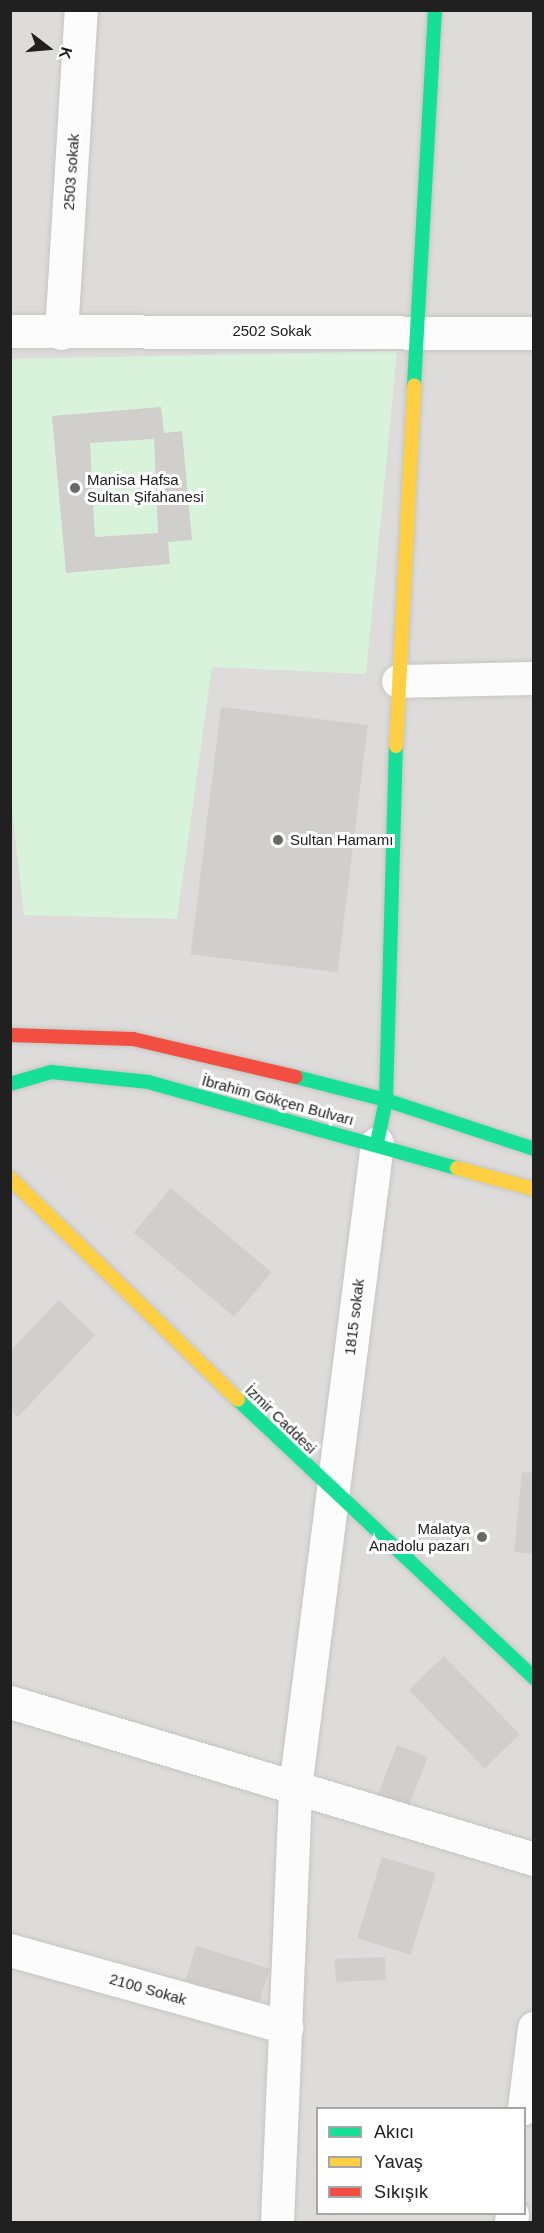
<!DOCTYPE html>
<meta charset="utf-8">
<style>
body{margin:0}
#map{position:relative;width:544px;height:2233px;overflow:hidden;background:#eeede9;font-family:Arial,sans-serif}
div>[style]{position:absolute}
[style*='--x']{left:calc(var(--x)*1px);top:calc(var(--y)*1px);width:calc(var(--w)*1px);rotate:calc(var(--a)*1deg)}
.residential>*{inset:0;background:#dddcda}
.park>*{inset:0;background:#d9f2da}
.building>*{inset:0;background:#d1cfcc;transform-origin:0 0}
.roads{filter:drop-shadow(0 0 2px #c5c5c3) drop-shadow(0 0 2px #c5c5c3)}
.street>*{height:33px;margin:-16.5px;padding:0 16.5px;transform-origin:16.5px;border-radius:16.5px;background:#fcfcfc}
.fast>*{height:14px;margin:-7px;padding:0 7px;transform-origin:7px;border-radius:7px;background:#16e098}
.slow>*{height:14px;margin:-7px;padding:0 7px;transform-origin:7px;border-radius:7px;background:#ffcf43}
.jam>*{height:14px;margin:-7px;padding:0 7px;transform-origin:7px;border-radius:7px;background:#f24e42}
.dots>*{width:16px;height:16px;translate:-50% -50%;box-sizing:border-box;border:3px solid #fff;border-radius:50%}
span{translate:-50% -50%;white-space:nowrap;text-align:center;line-height:1.15;-webkit-text-stroke:6px #fff;paint-order:stroke}
.street-label{font-size:15px;color:#202020}
.poi-label{font-size:15px;color:#202020}
.left{translate:0 -50%;text-align:left}
.right{translate:-100% -50%;text-align:right}
.frame{position:absolute;inset:0;border:12px solid #202020;pointer-events:none}
.legend{position:absolute;left:316px;top:2107px;width:210px;height:108px;box-sizing:border-box;background:#fff;border:2px solid #a6a6a6;margin:0;padding:8px 10px;list-style:none;font-size:18px;color:#202020}
.legend li{display:flex;align-items:center;gap:12px;height:30px}
.legend b{width:30px;border:2px solid #a6a6a6}
.north{position:absolute;left:18px;top:18px;width:60px;height:60px;-webkit-text-stroke:4px #fff;paint-order:stroke;rotate:106deg;font-size:16px;font-weight:700;line-height:24px;text-align:center;color:#202020}
.north::after{content:'';display:block;margin:auto;width:21px;height:27px;background:#202020;clip-path:polygon(50% 0,100% 100%,50% 72%,0 100%)}
</style>
<div id="map">
<div class="residential">
<i style="clip-path:polygon(evenodd,11px 11px,533px 11px,533px 2222px,11px 2222px,11px 11px,318px 2108px,524px 2108px,524px 2214px,318px 2214px,318px 2108px)"></i>
</div>
<div class="park">
<i style="clip-path:polygon(397px 351px,366px 674px,212px 667px,177px 919px,24px 915px,10px 792px,10px 359px)"></i>
</div>
<div class="building">
<i style="clip-path:polygon(evenodd,161px 407px,164px 433px,182px 431px,192px 540px,168px 542px,170px 564px,66px 573px,52px 416px,161px 407px,154px 439px,158px 533px,95px 537px,90px 443px,154px 439px)"></i>
<i style="left:221px;top:707px;width:148px;height:249px;rotate:7deg"></i>
<i style="left:171px;top:1188px;width:131px;height:58px;rotate:40deg"></i>
<i style="clip-path:polygon(59px 1300px,95px 1335px,18px 1417px,10px 1410px,10px 1351px)"></i>
<i style="clip-path:polygon(522px 1472px,534px 1473px,534px 1554px,514px 1552px)"></i>
<i style="left:444px;top:1656px;width:109px;height:49px;rotate:46deg"></i>
<i style="left:397px;top:1745px;width:33px;height:56px;rotate:21deg"></i>
<i style="left:382px;top:1857px;width:56px;height:85px;rotate:17deg"></i>
<i style="left:196px;top:1946px;width:77px;height:41px;rotate:17deg"></i>
<i style="left:385px;top:1957px;width:23px;height:50px;rotate:88deg"></i>
</div>
<div class="roads">
<div class="street">
<i style="--x:10;--y:331;--w:524;--a:0.22"></i>
<i style="--x:61;--y:333;--w:324;--a:-86.5"></i>
<i style="--x:398;--y:681;--w:136;--a:-1.3"></i>
<i style="--x:10;--y:1702;--w:547;--a:16.68"></i>
<i style="--x:10;--y:1950;--w:287;--a:15.6"></i>
<i style="--x:524;--y:2108;--w:81;--a:-82.9"></i>
<i style="--x:277;--y:2222;--w:434;--a:-87.6"></i>
<i style="--x:295;--y:1788;--w:650;--a:-82.75"></i>
<i style="--x:511;--y:2222;--w:8;--a:-83"></i>
</div>
<div class="fast">
<i style="--x:414;--y:385;--w:376;--a:-86.8"></i>
<i style="--x:296;--y:1077;--w:93;--a:14.3"></i>
<i style="--x:386;--y:1100;--w:156;--a:18.3"></i>
<i style="--x:10;--y:1084;--w:43;--a:-16.3"></i>
<i style="--x:51;--y:1072;--w:98;--a:5.9"></i>
<i style="--x:148;--y:1082;--w:321;--a:15.6"></i>
<i style="--x:377;--y:1143;--w:44;--a:-78.2"></i>
<i style="--x:386;--y:1100;--w:354;--a:-88.4"></i>
<i style="--x:238;--y:1400;--w:406;--a:43.2"></i>
</div>
<div class="slow">
<i style="--x:396;--y:746;--w:361;--a:-87.1"></i>
<i style="--x:457;--y:1168;--w:80;--a:15.3"></i>
<i style="--x:10;--y:1178;--w:318;--a:44.2"></i>
</div>
<div class="jam">
<i style="--x:10;--y:1035;--w:123;--a:1.9"></i>
<i style="--x:133;--y:1039;--w:167;--a:13.1"></i>
</div>
</div>
<div class="dots">
<i style="left:75px;top:488px;background:#686866"></i>
<i style="left:278px;top:840px;background:#686866"></i>
<i style="left:482px;top:1537px;background:#686866"></i>
</div>
<div class="street-label">
<span style="left:71px;top:172px;rotate:-86deg">2503 sokak</span>
<span style="left:272px;top:331px">2502 Sokak</span>
<span style="left:278px;top:1100px;rotate:15deg">İbrahim Gökçen Bulvarı</span>
<span style="left:354px;top:1317px;rotate:-83deg">1815 sokak</span>
<span style="left:281px;top:1419px;rotate:44deg">İzmir Caddesi</span>
<span style="left:148px;top:1989px;rotate:16deg">2100 Sokak</span>
</div>
<div class="poi-label">
<span class="left" style="left:87px;top:488px">Manisa Hafsa<br>Sultan Şifahanesi</span>
<span class="left" style="left:290px;top:840px">Sultan Hamamı</span>
<span class="right" style="left:470px;top:1537px">Malatya<br>Anadolu pazarı</span>
</div>
<div class="frame"></div>
<ul class="legend">
<li><b style="height:8px;background:#16e098"></b>Akıcı</li>
<li><b style="height:8px;background:#ffcf43"></b>Yavaş</li>
<li><b style="height:8px;background:#f24e42"></b>Sıkışık</li>
</ul>
<div class="north">K</div>
</div>
